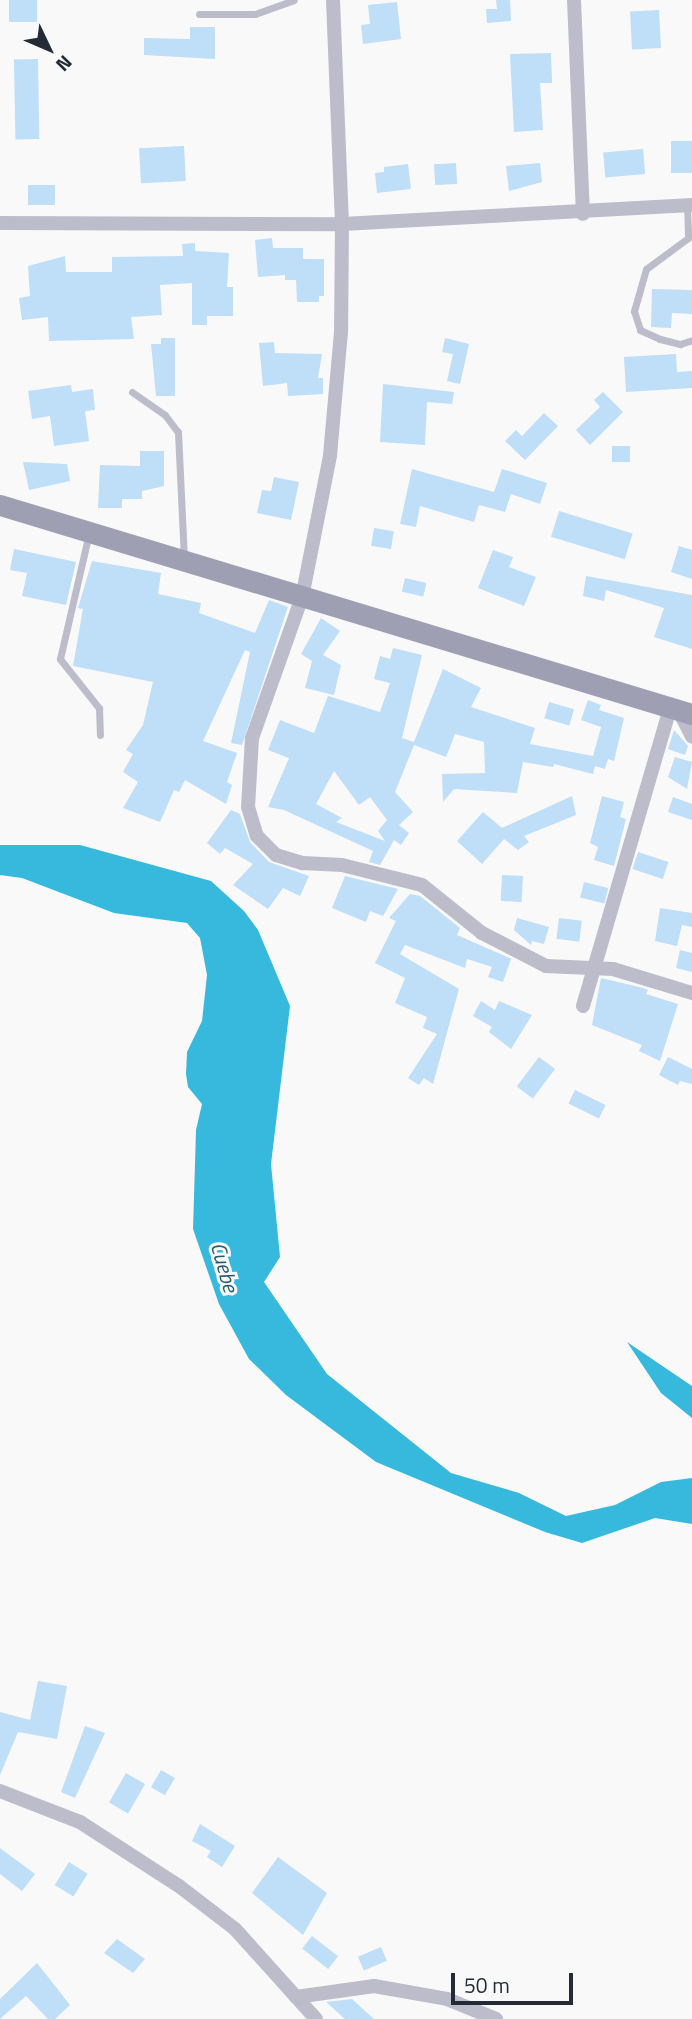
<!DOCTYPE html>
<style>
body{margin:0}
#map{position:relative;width:692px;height:2019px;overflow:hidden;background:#f9f9f9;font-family:"Titillium Web",sans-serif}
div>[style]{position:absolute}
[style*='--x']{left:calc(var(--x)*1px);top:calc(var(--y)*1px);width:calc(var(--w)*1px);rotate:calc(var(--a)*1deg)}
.water>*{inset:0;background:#37b9de}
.building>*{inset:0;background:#bfdef7;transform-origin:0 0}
.lane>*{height:7px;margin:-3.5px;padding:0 3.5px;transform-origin:3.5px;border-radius:3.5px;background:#bcbccb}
.street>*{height:14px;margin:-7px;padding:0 7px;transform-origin:7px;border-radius:7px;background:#bcbccb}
.secondary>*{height:21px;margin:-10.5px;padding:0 10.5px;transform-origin:10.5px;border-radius:10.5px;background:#9f9fb4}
span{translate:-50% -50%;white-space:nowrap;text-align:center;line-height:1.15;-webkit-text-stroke:6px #f9f9f9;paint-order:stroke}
.water-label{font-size:21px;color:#275a6a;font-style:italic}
.north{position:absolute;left:14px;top:14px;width:70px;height:70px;-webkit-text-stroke:5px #f9f9f9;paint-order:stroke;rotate:134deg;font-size:19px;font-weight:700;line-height:28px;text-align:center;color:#242a36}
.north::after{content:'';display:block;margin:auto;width:24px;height:32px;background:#242a36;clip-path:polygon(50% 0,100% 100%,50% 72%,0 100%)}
.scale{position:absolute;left:451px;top:1973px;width:122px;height:32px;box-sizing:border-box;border:4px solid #242a36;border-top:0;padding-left:9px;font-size:21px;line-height:24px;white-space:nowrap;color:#242a36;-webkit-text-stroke:5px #f9f9f9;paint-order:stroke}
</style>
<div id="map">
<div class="water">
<i style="clip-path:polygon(0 845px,80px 845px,211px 881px,244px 911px,258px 930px,290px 1006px,271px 1164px,280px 1257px,264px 1282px,327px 1374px,451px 1473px,519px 1493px,566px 1516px,615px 1505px,661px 1482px,692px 1478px,692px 1524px,655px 1518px,582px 1543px,545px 1532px,376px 1462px,286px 1395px,249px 1359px,219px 1304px,193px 1229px,196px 1130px,202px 1104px,188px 1087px,186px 1074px,187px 1052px,202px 1021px,207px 975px,200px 938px,187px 923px,114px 913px,22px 878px,0 875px)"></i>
<i style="clip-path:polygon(627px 1342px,692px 1386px,692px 1418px,661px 1393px)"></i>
</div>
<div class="building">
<i style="left:9px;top:0;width:28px;height:22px"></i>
<i style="clip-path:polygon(496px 0,510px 0,511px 21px,487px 23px,486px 9px,497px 9px)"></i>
<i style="clip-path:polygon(397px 2px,401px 39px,363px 44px,361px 25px,370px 24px,368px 5px)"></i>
<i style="left:659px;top:10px;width:38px;height:29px;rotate:87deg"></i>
<i style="clip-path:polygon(190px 27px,215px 27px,215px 59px,144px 55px,144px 38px,190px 39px)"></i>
<i style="clip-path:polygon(551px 53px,552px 83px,540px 83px,543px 130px,514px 132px,510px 54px)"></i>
<i style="left:38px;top:59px;width:80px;height:24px;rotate:89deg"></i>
<i style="left:692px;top:141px;width:32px;height:21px;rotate:90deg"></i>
<i style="left:184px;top:146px;width:35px;height:45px;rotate:87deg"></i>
<i style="left:643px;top:149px;width:25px;height:40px;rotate:85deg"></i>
<i style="left:456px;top:163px;width:21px;height:22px;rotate:87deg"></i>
<i style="clip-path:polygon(540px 163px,542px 182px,509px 191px,506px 166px)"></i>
<i style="clip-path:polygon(408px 164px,411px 189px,377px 193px,375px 173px,384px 172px,384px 167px)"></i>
<i style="left:28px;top:185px;width:27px;height:20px"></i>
<i style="clip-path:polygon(272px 238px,273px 248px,303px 248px,303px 259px,324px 259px,324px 296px,319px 296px,319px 302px,297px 302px,296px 280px,285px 280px,285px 275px,258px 277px,255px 240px)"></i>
<i style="clip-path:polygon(195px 243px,195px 251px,229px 253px,227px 287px,233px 287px,233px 316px,207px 316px,207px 325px,192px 325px,192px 283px,160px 285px,162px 315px,131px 317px,134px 339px,49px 341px,48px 317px,22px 320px,19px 298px,30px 296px,28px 266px,65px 256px,66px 272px,112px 272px,112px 257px,183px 256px,182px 244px)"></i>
<i style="clip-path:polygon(652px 289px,692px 290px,692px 314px,672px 313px,671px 328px,651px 327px)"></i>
<i style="clip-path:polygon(161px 338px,175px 338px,175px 396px,156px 396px,151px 344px,161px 344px)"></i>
<i style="clip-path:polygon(445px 338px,469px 344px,460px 384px,447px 381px,453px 354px,442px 352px)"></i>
<i style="clip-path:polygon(274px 342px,275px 353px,322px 354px,318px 378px,323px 378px,323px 394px,288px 396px,287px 383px,263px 386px,259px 343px)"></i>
<i style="clip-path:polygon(676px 354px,677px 372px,692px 371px,692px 388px,626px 392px,624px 357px)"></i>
<i style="clip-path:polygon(383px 384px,454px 392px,452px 404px,427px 402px,425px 445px,380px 442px)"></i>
<i style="clip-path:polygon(71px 385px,72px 392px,93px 389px,95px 410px,85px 411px,89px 441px,54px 446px,50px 416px,32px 419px,28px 391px)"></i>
<i style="clip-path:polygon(603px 392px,623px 412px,590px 445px,576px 430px,600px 407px,594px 400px)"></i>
<i style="clip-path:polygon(544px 413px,558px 426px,525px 460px,505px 441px,516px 430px,522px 436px)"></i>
<i style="left:612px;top:446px;width:18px;height:16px"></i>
<i style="clip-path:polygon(140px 451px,164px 451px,164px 486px,142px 491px,142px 499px,122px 499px,122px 508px,98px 508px,100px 465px,140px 466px)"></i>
<i style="clip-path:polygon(23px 462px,67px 464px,70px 481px,29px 490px)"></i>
<i style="clip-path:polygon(412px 469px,494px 492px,502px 469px,547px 483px,540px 504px,511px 494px,505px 512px,479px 505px,474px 522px,420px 506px,416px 527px,400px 524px)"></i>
<i style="clip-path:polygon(274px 477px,299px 482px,291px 520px,257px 513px,262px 490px,271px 491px)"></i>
<i style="left:559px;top:511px;width:77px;height:27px;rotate:17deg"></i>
<i style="left:374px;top:528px;width:20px;height:18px;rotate:9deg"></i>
<i style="clip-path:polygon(679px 546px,692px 550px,692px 579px,671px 572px)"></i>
<i style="clip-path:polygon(14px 549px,76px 562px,66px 605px,22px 596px,27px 573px,10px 570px)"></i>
<i style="clip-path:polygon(493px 550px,513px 557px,509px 567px,536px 577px,524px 606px,478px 588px)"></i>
<i style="clip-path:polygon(92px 561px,161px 573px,158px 594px,201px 603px,199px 613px,255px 633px,269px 600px,288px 607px,242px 745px,231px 743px,250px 652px,245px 650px,203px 741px,237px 753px,227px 782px,232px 785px,226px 804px,185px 780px,179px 792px,174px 790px,160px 822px,123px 808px,138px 782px,123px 772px,133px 754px,126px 750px,143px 725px,153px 682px,73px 666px,83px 609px,78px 608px)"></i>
<i style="clip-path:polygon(586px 576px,692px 595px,692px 649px,654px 637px,664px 608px,606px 590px,604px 601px,583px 596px)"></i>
<i style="left:405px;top:578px;width:22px;height:14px;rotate:13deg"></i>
<i style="clip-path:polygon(321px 618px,340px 631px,323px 655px,341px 665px,334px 695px,305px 688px,312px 661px,301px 654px)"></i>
<i style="clip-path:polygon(evenodd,393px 648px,422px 655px,402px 738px,414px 742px,443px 669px,481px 688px,471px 707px,535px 728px,530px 744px,593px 756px,601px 727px,581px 720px,588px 700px,601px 705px,599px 710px,624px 718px,614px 761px,608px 759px,605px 769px,595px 766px,593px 774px,554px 764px,553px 767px,523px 762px,517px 793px,454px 789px,443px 802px,442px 774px,485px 773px,484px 742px,455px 734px,446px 757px,414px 745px,395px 792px,413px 812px,399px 825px,409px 833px,401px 845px,394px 840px,380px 865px,369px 862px,373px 851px,284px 810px,268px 807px,289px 758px,268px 750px,280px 720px,314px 733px,328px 696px,380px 712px,390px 683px,374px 679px,380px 656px,390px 659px,393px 648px,334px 771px,359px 805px,370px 797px,387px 820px,378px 831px,385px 841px,336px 822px,342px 818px,316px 804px,334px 771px)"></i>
<i style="left:549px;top:702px;width:26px;height:17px;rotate:16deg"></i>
<i style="clip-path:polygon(674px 730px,688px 746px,685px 755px,668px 749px)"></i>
<i style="clip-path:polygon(675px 757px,692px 762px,687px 789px,668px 777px)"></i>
<i style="clip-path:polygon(572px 796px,576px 815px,524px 836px,529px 842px,518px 850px,504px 839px,482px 864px,457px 841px,483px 812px,502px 828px)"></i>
<i style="clip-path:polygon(602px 796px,624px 802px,620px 817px,626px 819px,614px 866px,594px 860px,598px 847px,590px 843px)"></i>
<i style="clip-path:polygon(673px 797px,692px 804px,692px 820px,668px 812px)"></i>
<i style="clip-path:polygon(231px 810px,240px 814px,250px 842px,269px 862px,309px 876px,300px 896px,283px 888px,268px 909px,233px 885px,253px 864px,225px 848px,220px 854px,207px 843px)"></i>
<i style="left:638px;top:852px;width:32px;height:18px;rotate:18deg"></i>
<i style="left:502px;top:875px;width:21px;height:26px;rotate:3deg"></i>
<i style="clip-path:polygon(345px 876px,398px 889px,383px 916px,370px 911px,366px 922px,332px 908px)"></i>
<i style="left:584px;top:882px;width:25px;height:16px;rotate:14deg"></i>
<i style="clip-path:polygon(410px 894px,420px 896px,460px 928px,457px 935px,514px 960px,511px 959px,503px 982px,488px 977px,492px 967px,467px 959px,465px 968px,405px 945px,400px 954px,459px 989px,433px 1084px,424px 1078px,419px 1085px,408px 1078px,437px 1034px,423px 1028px,427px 1017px,395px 1003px,405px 978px,375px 963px,396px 921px,389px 918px)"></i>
<i style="clip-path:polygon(660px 908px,692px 913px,692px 927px,682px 925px,677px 946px,655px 941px)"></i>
<i style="clip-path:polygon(517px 918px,549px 927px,544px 944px,532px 941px,531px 945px,514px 930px)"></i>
<i style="left:559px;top:918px;width:23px;height:21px;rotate:7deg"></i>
<i style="clip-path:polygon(680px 950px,692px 953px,692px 972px,676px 968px)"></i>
<i style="clip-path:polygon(601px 978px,643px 988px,648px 990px,646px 994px,678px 1004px,660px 1061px,639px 1051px,642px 1045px,592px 1025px)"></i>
<i style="clip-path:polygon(481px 1001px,495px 1010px,499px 1001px,532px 1015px,511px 1049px,489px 1032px,492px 1027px,473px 1016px)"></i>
<i style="left:539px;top:1057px;width:20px;height:37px;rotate:37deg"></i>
<i style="clip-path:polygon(668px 1057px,692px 1069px,692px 1084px,680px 1081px,678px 1085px,659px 1075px)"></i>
<i style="left:575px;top:1090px;width:34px;height:15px;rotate:26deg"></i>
<i style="clip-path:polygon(38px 1681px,67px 1686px,57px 1739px,18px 1732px,0 1775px,0 1712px,30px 1720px)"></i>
<i style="clip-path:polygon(85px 1726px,105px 1733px,75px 1798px,61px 1792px)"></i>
<i style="left:161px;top:1770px;width:16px;height:20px;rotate:30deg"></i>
<i style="left:126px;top:1773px;width:22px;height:34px;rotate:30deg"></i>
<i style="clip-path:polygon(200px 1824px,235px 1846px,222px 1867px,207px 1857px,211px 1851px,192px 1841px)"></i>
<i style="clip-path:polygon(0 1848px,35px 1874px,22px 1891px,0 1874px)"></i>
<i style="clip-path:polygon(278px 1857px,327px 1893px,303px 1935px,252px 1893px)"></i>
<i style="left:69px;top:1862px;width:22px;height:27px;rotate:32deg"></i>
<i style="left:312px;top:1936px;width:33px;height:16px;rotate:38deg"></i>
<i style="clip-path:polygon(117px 1939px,145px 1959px,133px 1973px,104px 1953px)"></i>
<i style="left:381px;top:1947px;width:15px;height:25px;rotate:67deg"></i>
<i style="clip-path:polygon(37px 1963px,70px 2005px,55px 2019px,48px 2019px,26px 1996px,0 2019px,0 1999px)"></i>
<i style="clip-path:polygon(352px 1999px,374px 2019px,345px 2019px,326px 2002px)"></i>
</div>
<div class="lane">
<i style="--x:199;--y:14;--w:56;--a:0"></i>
<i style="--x:255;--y:14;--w:41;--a:-19.7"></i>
<i style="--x:687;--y:205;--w:33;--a:88"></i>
<i style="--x:688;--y:238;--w:52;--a:143.6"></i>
<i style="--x:646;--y:269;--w:44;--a:105.9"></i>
<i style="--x:634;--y:311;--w:20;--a:72"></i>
<i style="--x:640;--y:330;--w:22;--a:24"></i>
<i style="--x:660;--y:339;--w:21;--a:14"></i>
<i style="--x:680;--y:344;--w:13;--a:-18"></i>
<i style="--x:132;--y:392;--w:40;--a:34.9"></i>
<i style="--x:165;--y:415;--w:21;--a:53"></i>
<i style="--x:178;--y:432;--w:126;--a:87.3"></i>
<i style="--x:89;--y:533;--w:129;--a:103"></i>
<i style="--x:60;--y:659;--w:63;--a:51.5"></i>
<i style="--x:99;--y:708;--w:27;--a:88"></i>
</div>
<div class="street">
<i style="--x:333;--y:0;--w:224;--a:87.7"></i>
<i style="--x:342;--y:224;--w:108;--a:90.5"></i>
<i style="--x:341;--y:332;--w:124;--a:95.1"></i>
<i style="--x:330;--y:456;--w:144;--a:101.2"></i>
<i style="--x:302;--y:597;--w:150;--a:109.5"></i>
<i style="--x:252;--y:738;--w:69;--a:93.3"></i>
<i style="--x:248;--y:807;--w:30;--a:73"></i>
<i style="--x:257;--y:836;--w:27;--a:45"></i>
<i style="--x:276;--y:855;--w:28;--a:17"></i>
<i style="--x:303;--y:863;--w:39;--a:3"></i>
<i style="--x:342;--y:865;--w:82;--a:14"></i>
<i style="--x:422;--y:885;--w:77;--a:38.7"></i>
<i style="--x:482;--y:933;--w:72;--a:27.3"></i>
<i style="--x:546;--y:966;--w:67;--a:2.6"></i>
<i style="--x:613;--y:969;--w:83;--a:16.9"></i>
<i style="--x:574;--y:0;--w:214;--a:87.6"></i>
<i style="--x:0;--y:223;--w:342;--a:0.2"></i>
<i style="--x:342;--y:224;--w:351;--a:-3.1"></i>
<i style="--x:678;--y:709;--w:31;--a:63"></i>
<i style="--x:583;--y:1006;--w:314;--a:-73.7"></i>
<i style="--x:0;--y:1791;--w:86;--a:21.2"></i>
<i style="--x:80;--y:1822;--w:118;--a:32.9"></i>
<i style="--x:179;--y:1886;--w:71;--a:37.5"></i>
<i style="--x:235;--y:1929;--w:121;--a:48"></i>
<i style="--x:296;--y:1997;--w:79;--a:-8"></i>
<i style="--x:374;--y:1986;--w:74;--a:10.1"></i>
<i style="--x:447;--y:1999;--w:53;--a:22.2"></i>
</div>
<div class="secondary">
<i style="--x:0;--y:505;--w:723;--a:16.81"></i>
</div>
<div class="water-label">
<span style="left:225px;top:1267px;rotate:74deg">Cuebe</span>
</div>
<div class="north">N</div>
<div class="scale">50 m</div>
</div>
